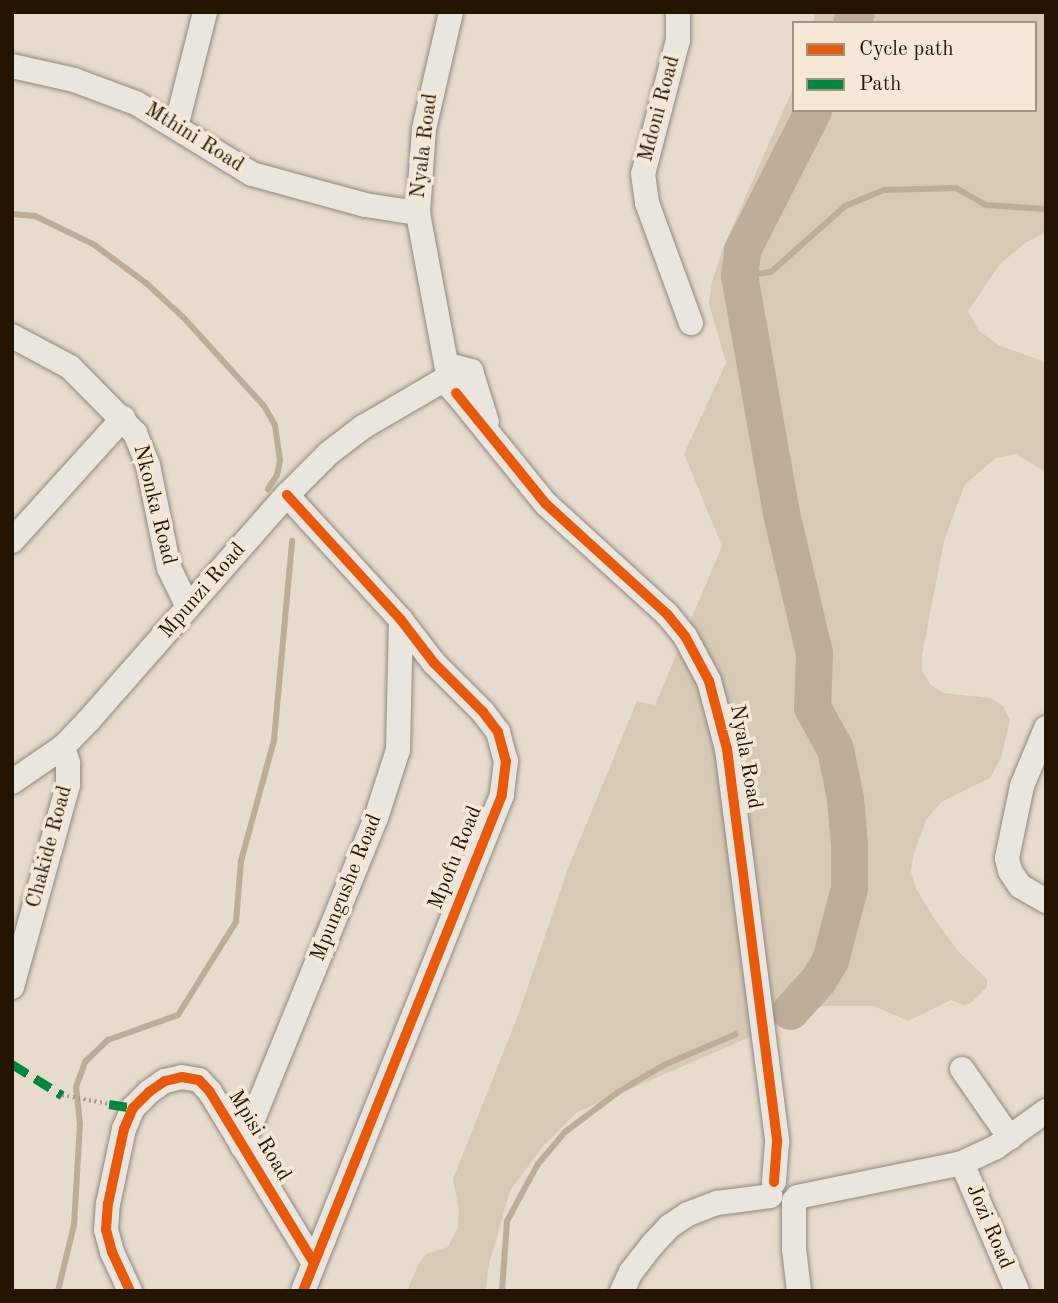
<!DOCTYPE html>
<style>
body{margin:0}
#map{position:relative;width:1058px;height:1303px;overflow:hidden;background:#e6dbcc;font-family:"Old Standard TT",serif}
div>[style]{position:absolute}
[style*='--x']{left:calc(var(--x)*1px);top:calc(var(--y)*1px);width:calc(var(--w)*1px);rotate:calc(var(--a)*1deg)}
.green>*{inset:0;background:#d8c9b4}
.stream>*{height:6px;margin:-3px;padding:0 3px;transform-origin:3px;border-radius:3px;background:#bdac98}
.river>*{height:37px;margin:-18.5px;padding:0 18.5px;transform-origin:18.5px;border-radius:18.5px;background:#bdac98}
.path>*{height:3.5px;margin-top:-1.75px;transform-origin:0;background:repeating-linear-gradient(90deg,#a49d96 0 2px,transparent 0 5.5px)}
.roads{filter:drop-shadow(0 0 2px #91887e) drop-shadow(0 0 2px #91887e)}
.minor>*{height:24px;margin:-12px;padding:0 12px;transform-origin:12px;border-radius:12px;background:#eae5de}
.quiet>*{height:9px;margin-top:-4.5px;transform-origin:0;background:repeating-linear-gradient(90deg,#00873e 0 18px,transparent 0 27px)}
.cycleway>*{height:10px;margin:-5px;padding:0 5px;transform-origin:5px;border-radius:5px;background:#e8590c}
span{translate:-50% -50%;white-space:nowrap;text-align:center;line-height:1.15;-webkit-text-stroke:7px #f5e8d7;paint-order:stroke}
.street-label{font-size:21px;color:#251402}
.frame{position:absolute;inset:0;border:14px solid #251402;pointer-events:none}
.legend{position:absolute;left:792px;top:21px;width:245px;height:91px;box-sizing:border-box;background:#f5e8d7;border:2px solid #a29382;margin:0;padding:9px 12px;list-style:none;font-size:21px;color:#251402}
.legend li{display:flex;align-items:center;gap:14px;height:35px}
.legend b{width:35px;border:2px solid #a29382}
</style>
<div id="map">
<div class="green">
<i style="clip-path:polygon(815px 12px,1046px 12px,1046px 232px,1025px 243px,999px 265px,968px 311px,979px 331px,1000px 346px,1046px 362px,1046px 472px,1015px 454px,996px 458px,965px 484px,944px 541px,922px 655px,922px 671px,930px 684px,943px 693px,990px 698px,1003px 706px,1010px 720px,1001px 758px,990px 778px,941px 802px,926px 820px,913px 856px,911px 872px,916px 888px,933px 917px,958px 951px,987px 979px,987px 987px,971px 1003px,964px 1005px,951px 1000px,908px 1021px,874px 1006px,822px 1006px,577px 1112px,542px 1147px,510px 1191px,488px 1268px,486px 1291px,407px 1291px,419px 1263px,426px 1254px,448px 1247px,458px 1227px,459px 1211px,453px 1179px,520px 1010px,567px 871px,637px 701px,655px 705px,722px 546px,684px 454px,726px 363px,709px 303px,712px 282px,723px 248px,794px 86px,794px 110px,1035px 110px,1035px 23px,813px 23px)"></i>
</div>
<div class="stream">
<i style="--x:12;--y:214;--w:23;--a:5"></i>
<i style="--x:35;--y:216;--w:64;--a:25.8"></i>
<i style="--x:93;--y:244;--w:66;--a:36.3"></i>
<i style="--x:146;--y:283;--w:50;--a:42.6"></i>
<i style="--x:183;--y:317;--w:120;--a:47.7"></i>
<i style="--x:264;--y:406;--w:22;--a:60"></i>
<i style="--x:275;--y:425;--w:36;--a:82"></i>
<i style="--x:280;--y:461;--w:14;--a:102"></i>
<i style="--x:277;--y:475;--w:17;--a:123"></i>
<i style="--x:739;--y:276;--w:32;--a:-7"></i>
<i style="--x:771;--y:272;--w:99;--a:-41.7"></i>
<i style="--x:845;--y:206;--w:42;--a:-22.3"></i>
<i style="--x:884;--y:190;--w:72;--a:-1.6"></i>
<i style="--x:956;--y:188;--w:34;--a:30"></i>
<i style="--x:986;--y:205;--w:60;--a:3.8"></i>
<i style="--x:58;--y:1291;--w:68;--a:-76.4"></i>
<i style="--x:74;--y:1225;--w:101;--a:-86.6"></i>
<i style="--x:80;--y:1124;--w:37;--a:-96"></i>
<i style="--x:76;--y:1087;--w:27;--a:-70"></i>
<i style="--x:85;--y:1062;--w:32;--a:-44"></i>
<i style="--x:108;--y:1040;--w:74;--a:-19.7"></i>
<i style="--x:178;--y:1015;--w:110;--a:-58.1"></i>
<i style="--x:236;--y:922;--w:61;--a:-85.3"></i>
<i style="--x:241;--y:861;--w:125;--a:-74.7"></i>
<i style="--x:274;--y:740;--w:200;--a:-84.8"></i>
<i style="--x:502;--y:1291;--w:70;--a:-85.9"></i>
<i style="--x:507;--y:1221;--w:65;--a:-61.5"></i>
<i style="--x:538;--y:1164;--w:42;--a:-49.8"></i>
<i style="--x:565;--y:1132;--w:66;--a:-37"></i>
<i style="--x:618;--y:1092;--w:53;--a:-30.4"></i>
<i style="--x:664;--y:1065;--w:78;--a:-23.3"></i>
</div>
<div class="river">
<i style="--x:851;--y:23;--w:12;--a:-66"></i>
<i style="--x:790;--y:1011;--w:42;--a:-47.9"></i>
<i style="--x:818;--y:980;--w:23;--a:-59"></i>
<i style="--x:830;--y:960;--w:74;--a:-75.2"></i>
<i style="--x:849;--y:888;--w:44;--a:-90"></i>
<i style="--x:849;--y:844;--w:46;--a:-95"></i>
<i style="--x:845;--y:798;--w:50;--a:-101.5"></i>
<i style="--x:835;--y:749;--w:48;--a:-118.7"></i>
<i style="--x:812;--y:707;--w:54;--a:-87.9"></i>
<i style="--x:814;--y:653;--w:144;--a:-103.3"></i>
<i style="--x:781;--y:513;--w:241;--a:-100"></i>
<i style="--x:739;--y:276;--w:26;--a:-83"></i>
<i style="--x:742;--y:250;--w:157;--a:-63.1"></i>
</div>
<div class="path">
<i style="--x:62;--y:1095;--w:48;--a:10.8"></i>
</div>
<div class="roads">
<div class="minor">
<i style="--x:678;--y:12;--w:28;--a:90"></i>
<i style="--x:678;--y:40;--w:138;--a:104.6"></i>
<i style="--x:643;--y:174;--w:29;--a:82"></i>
<i style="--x:647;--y:203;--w:128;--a:69.9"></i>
<i style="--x:12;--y:66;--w:64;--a:12.7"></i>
<i style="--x:74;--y:80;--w:66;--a:20.4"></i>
<i style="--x:136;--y:103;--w:136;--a:31.5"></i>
<i style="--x:252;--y:174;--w:117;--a:15.3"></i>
<i style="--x:365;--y:205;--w:54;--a:8.6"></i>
<i style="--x:176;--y:127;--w:119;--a:-75.8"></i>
<i style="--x:12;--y:336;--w:66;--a:28.1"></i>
<i style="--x:70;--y:367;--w:93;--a:45.4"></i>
<i style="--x:135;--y:433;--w:35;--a:68"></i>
<i style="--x:148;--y:465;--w:105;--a:78.5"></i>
<i style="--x:169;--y:568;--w:43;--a:64"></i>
<i style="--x:448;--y:374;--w:164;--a:-100.6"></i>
<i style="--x:418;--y:213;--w:84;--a:-85.9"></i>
<i style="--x:424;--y:129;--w:120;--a:-77"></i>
<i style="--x:474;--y:383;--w:13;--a:129"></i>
<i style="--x:466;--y:393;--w:10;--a:180"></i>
<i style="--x:456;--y:393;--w:11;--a:-135"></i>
<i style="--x:448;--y:385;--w:7;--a:-98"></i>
<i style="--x:447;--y:378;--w:14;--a:-51"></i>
<i style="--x:456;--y:367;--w:16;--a:15"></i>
<i style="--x:471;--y:371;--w:53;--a:72.6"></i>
<i style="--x:456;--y:393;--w:143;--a:51"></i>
<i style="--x:546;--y:504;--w:164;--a:42.3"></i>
<i style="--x:667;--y:614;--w:28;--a:51"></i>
<i style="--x:685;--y:636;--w:51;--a:61.9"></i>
<i style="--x:709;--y:681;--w:70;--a:75.2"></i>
<i style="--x:727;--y:749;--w:396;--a:82.7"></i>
<i style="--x:777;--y:1142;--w:40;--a:94.3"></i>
<i style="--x:287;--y:495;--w:169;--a:47.6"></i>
<i style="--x:401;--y:620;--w:54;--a:52.5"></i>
<i style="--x:434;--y:663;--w:69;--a:45"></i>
<i style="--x:483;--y:712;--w:25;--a:53"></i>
<i style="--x:498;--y:732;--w:30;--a:75"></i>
<i style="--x:506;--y:761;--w:34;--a:97"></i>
<i style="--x:502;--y:795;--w:534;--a:111.86"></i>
<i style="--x:12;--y:541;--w:166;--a:-47.9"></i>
<i style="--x:1046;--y:728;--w:63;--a:112.5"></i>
<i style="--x:1022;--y:786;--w:74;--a:101.8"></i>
<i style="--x:1007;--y:858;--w:13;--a:77"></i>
<i style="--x:1010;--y:871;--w:18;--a:56"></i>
<i style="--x:1020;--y:886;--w:30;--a:30"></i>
<i style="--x:12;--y:782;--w:62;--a:-34.5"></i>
<i style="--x:63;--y:747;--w:37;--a:-46"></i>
<i style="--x:89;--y:720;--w:300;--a:-48.7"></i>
<i style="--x:287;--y:495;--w:59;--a:-45"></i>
<i style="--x:329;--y:453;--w:43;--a:-37.4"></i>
<i style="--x:363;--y:427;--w:97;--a:-30.3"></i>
<i style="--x:12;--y:987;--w:210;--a:-74.5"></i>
<i style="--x:68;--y:785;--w:22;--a:-90"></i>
<i style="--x:68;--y:763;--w:17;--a:-107"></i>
<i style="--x:962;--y:1069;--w:84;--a:55.2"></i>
<i style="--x:242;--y:1146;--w:354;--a:-67.8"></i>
<i style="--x:376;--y:818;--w:71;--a:-72.1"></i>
<i style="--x:398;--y:750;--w:130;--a:-88.7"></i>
<i style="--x:962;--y:1163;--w:139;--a:66.7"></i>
<i style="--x:797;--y:1197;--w:168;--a:-11.6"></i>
<i style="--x:962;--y:1163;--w:38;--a:-25"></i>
<i style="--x:996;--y:1147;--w:62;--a:-35.8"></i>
<i style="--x:794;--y:1201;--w:48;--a:90"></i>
<i style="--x:794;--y:1249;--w:42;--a:83.2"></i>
<i style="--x:130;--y:1291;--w:43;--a:-114.8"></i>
<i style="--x:112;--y:1252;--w:23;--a:-105"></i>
<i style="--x:106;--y:1230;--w:26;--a:-86"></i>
<i style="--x:108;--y:1204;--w:77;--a:-78"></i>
<i style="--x:124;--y:1129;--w:23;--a:-67"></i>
<i style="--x:133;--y:1108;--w:23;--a:-45"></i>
<i style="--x:149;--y:1092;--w:19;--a:-35"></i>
<i style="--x:165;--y:1081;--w:17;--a:-13"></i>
<i style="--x:182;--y:1077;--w:17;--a:10"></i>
<i style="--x:199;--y:1080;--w:16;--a:47"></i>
<i style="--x:210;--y:1092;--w:200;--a:58.7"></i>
<i style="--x:622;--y:1291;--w:21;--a:-65"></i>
<i style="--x:631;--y:1272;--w:34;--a:-52"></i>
<i style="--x:652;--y:1245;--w:26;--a:-47"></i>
<i style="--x:670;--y:1226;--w:22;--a:-34"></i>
<i style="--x:688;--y:1214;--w:31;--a:-21"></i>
<i style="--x:717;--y:1203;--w:54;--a:-7.4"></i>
</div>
</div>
<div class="quiet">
<i style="--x:12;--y:1064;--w:59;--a:31.8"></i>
<i style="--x:109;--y:1104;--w:24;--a:9"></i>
</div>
<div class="cycleway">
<i style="--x:456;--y:393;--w:143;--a:51"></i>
<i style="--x:546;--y:504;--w:164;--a:42.3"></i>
<i style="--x:667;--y:614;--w:28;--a:51"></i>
<i style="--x:685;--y:636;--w:51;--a:61.9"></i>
<i style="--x:709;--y:681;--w:70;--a:75.2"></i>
<i style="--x:727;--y:749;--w:396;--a:82.7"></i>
<i style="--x:777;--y:1142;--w:40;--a:94.3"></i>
<i style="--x:287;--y:495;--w:169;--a:47.6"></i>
<i style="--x:401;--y:620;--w:54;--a:52.5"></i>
<i style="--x:434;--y:663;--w:69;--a:45"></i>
<i style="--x:483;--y:712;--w:25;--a:53"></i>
<i style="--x:498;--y:732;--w:30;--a:75"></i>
<i style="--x:506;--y:761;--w:34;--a:97"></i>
<i style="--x:502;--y:795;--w:534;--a:111.86"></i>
<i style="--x:130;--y:1291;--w:43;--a:-114.8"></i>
<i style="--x:112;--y:1252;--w:23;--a:-105"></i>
<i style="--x:106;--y:1230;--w:26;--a:-86"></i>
<i style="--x:108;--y:1204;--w:77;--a:-78"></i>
<i style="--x:124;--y:1129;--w:23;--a:-67"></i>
<i style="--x:133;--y:1108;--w:23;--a:-45"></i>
<i style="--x:149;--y:1092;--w:19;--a:-35"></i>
<i style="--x:165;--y:1081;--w:17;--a:-13"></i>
<i style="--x:182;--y:1077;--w:17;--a:10"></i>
<i style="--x:199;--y:1080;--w:16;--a:47"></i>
<i style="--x:210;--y:1092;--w:200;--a:58.7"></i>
</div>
<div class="street-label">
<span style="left:660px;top:109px;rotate:-75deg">Mdoni Road</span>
<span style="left:194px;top:138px;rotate:32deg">Mthini Road</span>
<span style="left:425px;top:146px;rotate:-83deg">Nyala Road</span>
<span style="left:154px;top:505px;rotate:76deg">Nkonka Road</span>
<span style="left:203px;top:591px;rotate:-49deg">Mpunzi Road</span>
<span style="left:745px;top:757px;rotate:80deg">Nyala Road</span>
<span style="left:50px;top:847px;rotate:-75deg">Chakide Road</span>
<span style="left:456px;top:858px;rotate:-68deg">Mpofu Road</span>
<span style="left:347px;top:888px;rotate:-68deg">Mpungushe Road</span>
<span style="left:259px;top:1136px;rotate:59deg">Mpisi Road</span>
<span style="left:989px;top:1227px;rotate:67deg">Jozi Road</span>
</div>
<div class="frame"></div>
<ul class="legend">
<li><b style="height:9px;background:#e8590c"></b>Cycle path</li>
<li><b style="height:9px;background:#00873e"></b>Path</li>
</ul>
</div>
